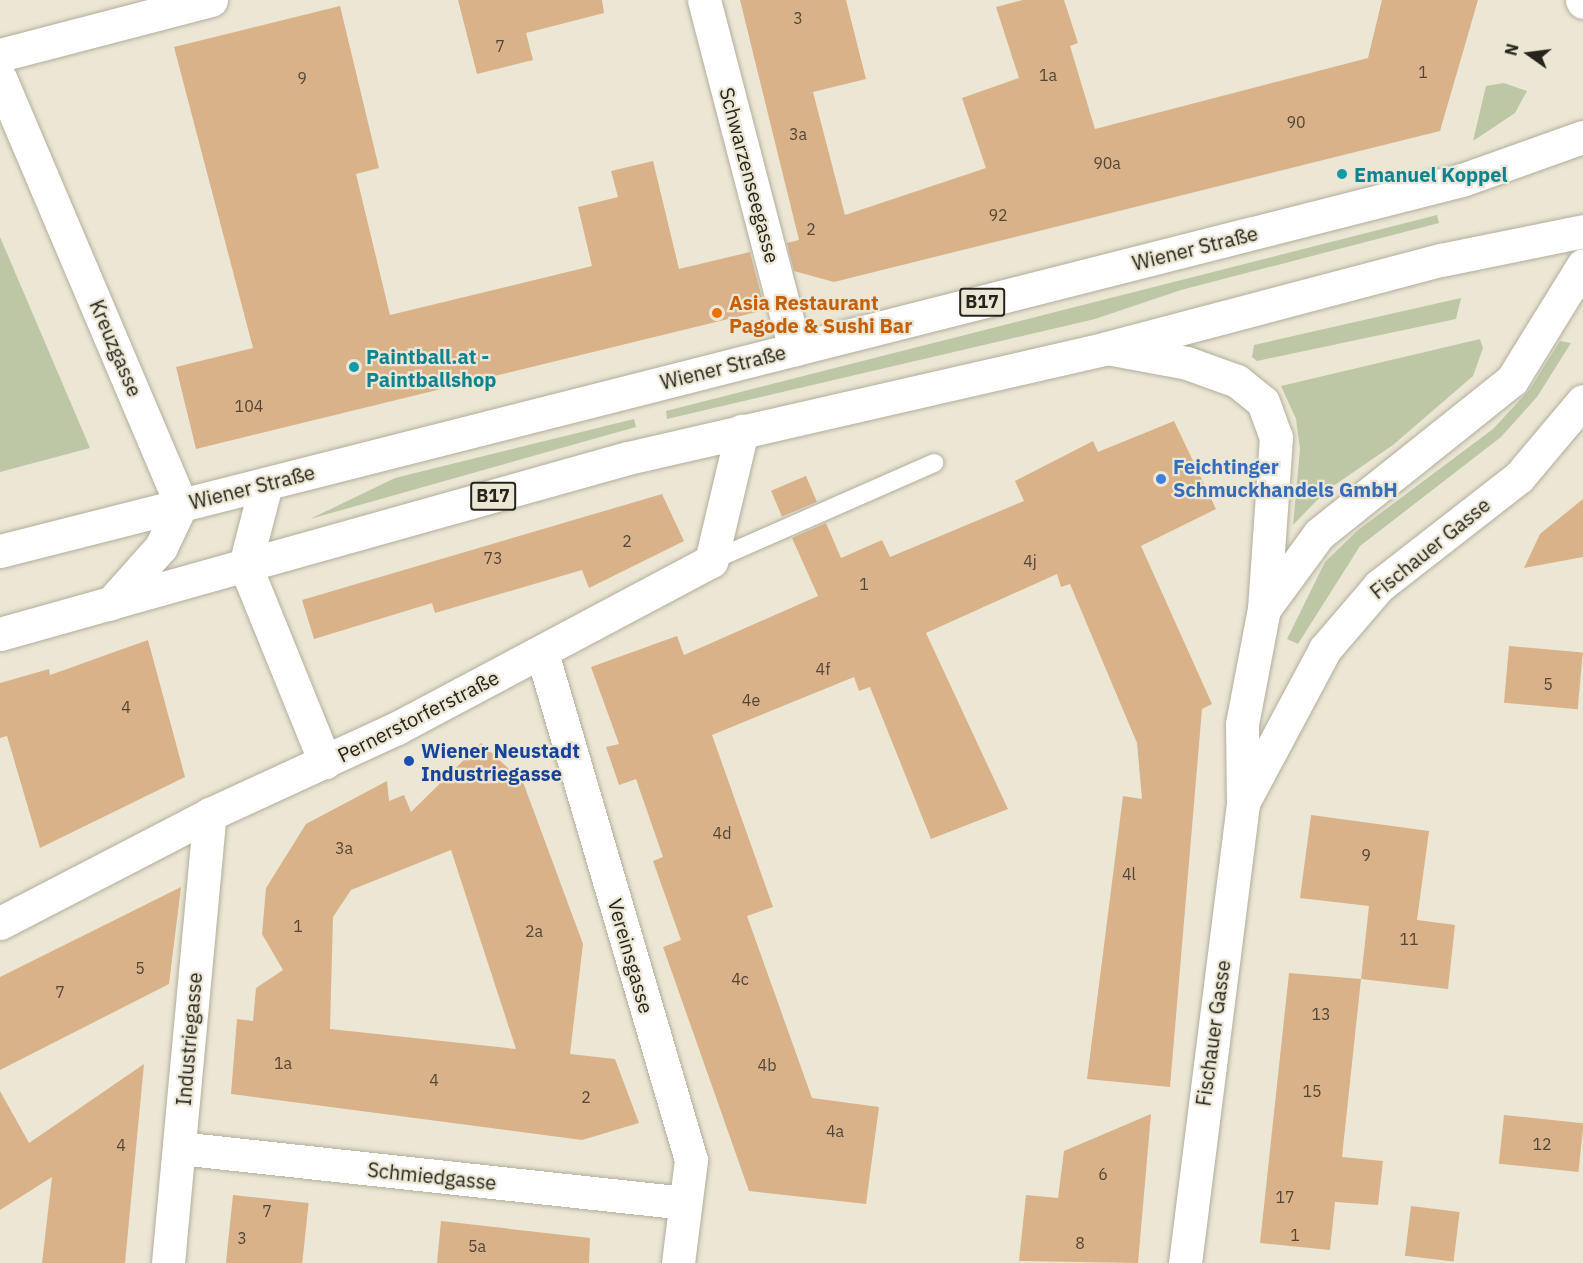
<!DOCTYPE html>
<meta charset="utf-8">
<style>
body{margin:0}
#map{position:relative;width:1583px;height:1263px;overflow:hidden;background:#ece7d4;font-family:"IBM Plex Sans",sans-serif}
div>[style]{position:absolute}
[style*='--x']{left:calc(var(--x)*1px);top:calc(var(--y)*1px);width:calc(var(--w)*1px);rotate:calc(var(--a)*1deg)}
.green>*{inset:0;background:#bdc7a5}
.building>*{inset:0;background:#dab289;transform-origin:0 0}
.roads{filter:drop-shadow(0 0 2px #b2ae9c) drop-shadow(0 0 2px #b2ae9c)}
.lane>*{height:18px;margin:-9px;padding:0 9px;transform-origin:9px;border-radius:9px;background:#fff}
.street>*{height:33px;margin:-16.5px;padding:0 16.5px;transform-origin:16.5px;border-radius:16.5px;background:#fff}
.secondary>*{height:33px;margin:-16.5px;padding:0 16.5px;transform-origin:16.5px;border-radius:16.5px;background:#fff}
.primary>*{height:33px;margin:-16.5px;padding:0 16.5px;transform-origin:16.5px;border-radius:16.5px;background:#fff}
.dots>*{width:16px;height:16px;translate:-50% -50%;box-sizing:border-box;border:3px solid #ece7d4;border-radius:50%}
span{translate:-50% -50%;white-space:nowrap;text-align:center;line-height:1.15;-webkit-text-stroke:4.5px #ece7d4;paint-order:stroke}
.number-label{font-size:16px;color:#524737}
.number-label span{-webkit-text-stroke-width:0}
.shield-label span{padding:2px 4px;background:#ece7d4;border:2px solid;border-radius:4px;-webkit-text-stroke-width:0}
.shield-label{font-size:18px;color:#25231c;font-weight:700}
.culture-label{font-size:20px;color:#0d838f;font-weight:700}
.left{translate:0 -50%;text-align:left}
.street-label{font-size:20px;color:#25231c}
.food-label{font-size:20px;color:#c56008;font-weight:700}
.shop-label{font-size:20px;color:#366cbe;font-weight:700}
.transit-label{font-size:20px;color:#164399;font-weight:700}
.north{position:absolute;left:1499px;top:24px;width:60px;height:60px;-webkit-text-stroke:4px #ece7d4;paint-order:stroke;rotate:284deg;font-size:16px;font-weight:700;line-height:24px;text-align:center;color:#25231c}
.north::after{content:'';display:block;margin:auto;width:21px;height:27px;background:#25231c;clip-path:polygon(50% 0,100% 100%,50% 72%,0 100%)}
</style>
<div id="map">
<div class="green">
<i style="clip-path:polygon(1504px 83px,1527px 91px,1515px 113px,1473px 141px,1486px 86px)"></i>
<i style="clip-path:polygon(1437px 215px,1439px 223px,1181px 290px,1095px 319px,667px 419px,666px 411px)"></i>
<i style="clip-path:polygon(0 237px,90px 448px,0 472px)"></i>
<i style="clip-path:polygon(1461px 298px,1456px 319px,1257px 361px,1252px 357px,1254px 345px)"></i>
<i style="clip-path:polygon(1480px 339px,1483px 348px,1473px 376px,1393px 445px,1326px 491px,1293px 525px,1300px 449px,1296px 419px,1281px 386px)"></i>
<i style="clip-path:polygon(1560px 341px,1571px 343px,1537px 397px,1501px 437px,1360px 546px,1298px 644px,1287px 639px,1325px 562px,1358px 530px,1493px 429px,1530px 389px)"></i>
<i style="clip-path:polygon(634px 419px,636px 427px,310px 519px,395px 478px)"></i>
</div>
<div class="building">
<i style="clip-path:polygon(458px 0,602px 0,604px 13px,526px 33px,533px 60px,477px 74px)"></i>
<i style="clip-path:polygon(740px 0,846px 0,866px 79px,813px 92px,845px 215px,986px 168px,962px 98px,1019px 78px,996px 7px,1023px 0,1064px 0,1078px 43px,1070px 46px,1095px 129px,1368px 58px,1382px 0,1478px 0,1440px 131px,834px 282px,794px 271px,787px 243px,799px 240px)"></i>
<i style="clip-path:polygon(340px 6px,379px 168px,356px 174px,390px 315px,592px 266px,578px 207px,618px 197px,611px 171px,653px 161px,679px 269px,750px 252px,765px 310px,196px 449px,176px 367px,253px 348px,174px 47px)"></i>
<i style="clip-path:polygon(1174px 421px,1216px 509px,1141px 546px,1212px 704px,1202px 709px,1170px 1087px,1087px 1079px,1123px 796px,1142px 799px,1137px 743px,1070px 584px,1061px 587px,1057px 574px,926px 633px,1008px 809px,931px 839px,870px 687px,859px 691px,854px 677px,712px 735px,773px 907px,747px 916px,812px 1098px,879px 1107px,866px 1204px,749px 1191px,663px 947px,681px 940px,653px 861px,663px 857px,636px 779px,619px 785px,606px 747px,619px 744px,591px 667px,677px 636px,684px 655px,818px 596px,792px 538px,826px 523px,841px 558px,882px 540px,890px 557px,1024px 501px,1015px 481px,1093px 441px,1098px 452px)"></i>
<i style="left:806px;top:476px;width:28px;height:38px;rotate:67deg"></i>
<i style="clip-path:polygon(662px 494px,684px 541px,589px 588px,582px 570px,435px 613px,432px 603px,314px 639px,302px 600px)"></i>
<i style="clip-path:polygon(1583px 499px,1583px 557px,1524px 568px,1540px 534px)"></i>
<i style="clip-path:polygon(148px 640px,185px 777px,40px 848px,7px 736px,0 738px,0 683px,49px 669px,50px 675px)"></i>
<i style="left:1509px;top:646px;width:74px;height:57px;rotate:5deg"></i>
<i style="clip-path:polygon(evenodd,481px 743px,523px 782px,583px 944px,570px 1054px,615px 1059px,639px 1123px,582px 1140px,231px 1094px,237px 1019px,253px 1021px,256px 988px,283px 970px,262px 934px,266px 888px,306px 824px,387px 781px,389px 801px,404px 795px,411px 812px,481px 743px,451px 850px,516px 1049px,330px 1029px,333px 917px,351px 890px,451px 850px)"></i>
<i style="clip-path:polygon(1311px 815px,1429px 831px,1417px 920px,1455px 925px,1448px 989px,1361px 979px,1369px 906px,1300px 898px)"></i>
<i style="clip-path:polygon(181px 887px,169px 984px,0 1070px,0 977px)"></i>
<i style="clip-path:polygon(1289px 973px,1361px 979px,1342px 1157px,1383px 1161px,1378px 1205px,1335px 1202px,1330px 1250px,1260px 1243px)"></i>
<i style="clip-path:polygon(144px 1064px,125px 1263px,42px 1263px,52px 1177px,0 1210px,0 1091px,29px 1143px)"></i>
<i style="clip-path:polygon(1151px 1114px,1138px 1263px,1019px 1261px,1026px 1195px,1058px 1198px,1064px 1151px)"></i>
<i style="left:1504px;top:1115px;width:80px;height:49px;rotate:6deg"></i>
<i style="left:233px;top:1195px;width:76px;height:68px;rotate:6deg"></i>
<i style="left:1411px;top:1206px;width:49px;height:50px;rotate:7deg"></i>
<i style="clip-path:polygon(441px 1221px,590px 1238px,589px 1263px,437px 1263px)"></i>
</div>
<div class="roads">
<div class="lane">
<i style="--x:711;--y:561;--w:244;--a:-23.7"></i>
</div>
<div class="street">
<i style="--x:704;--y:0;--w:361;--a:75.4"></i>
<i style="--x:0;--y:55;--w:218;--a:-14.6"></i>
<i style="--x:0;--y:78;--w:464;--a:67"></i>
<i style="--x:181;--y:505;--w:47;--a:115.5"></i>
<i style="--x:161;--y:547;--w:76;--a:131.8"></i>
<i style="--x:266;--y:484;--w:84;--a:104.5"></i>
<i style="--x:245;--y:565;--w:213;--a:67.9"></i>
<i style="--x:542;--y:653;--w:528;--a:73.62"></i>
<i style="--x:691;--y:1160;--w:104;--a:97.2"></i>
<i style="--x:0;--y:923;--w:237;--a:-27.4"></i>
<i style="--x:210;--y:814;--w:206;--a:-24.7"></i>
<i style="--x:397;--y:728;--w:356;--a:-28"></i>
<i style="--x:711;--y:561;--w:134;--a:-76.6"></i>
<i style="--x:179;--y:1148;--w:509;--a:6.2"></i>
<i style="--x:168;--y:1263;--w:451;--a:-84.7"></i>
</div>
<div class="secondary">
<i style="--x:1582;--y:0;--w:2;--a:63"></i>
<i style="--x:1107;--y:348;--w:81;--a:10.6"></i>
<i style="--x:1187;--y:363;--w:53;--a:19.8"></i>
<i style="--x:1237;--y:381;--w:33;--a:39"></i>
<i style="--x:1263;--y:402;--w:37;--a:70"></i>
<i style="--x:1276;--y:437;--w:172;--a:94"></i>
<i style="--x:1245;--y:799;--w:170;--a:-61.9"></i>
<i style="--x:1325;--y:649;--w:83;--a:-49.4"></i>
<i style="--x:1379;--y:586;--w:177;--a:-37.9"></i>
<i style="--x:1519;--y:477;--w:99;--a:-49.9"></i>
<i style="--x:1185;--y:1263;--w:463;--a:-82.8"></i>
<i style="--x:1243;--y:804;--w:80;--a:-90.7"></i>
<i style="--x:1242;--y:724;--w:117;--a:-79.2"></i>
<i style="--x:1264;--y:609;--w:93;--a:-53.7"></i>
<i style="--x:1319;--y:534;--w:247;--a:-38.6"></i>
<i style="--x:1512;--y:380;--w:135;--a:-58.3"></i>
</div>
<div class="primary">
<i style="--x:0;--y:551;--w:1508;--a:-14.24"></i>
<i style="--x:1462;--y:180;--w:128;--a:-19.6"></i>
<i style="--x:0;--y:634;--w:652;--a:-15.66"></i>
<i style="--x:628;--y:458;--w:491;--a:-12.9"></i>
<i style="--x:1107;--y:348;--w:345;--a:-14.8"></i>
<i style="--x:1441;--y:260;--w:145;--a:-11.5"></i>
</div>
</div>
<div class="dots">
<i style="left:1342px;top:174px;background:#0f9aa8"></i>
<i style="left:717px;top:313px;background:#e8710a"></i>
<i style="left:354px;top:367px;background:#0f9aa8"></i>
<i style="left:1161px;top:479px;background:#3f7fe0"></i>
<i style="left:409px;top:761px;background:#1a4fb4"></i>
</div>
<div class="number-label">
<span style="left:798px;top:18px">3</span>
<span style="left:500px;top:46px">7</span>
<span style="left:1423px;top:72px">1</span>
<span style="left:1048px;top:75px">1a</span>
<span style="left:302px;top:78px">9</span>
<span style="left:1296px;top:122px">90</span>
<span style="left:798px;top:134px">3a</span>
<span style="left:1107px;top:163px">90a</span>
<span style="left:998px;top:215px">92</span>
<span style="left:811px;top:229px">2</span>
<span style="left:249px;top:406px">104</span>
<span style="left:627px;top:541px">2</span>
<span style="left:493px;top:558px">73</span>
<span style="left:1030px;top:561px">4j</span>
<span style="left:864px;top:584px">1</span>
<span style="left:823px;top:669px">4f</span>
<span style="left:1548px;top:684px">5</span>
<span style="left:751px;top:700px">4e</span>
<span style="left:126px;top:707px">4</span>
<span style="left:722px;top:833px">4d</span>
<span style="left:344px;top:848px">3a</span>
<span style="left:1366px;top:855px">9</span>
<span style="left:1129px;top:874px">4l</span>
<span style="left:298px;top:926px">1</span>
<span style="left:534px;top:931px">2a</span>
<span style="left:1409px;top:939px">11</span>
<span style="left:140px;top:968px">5</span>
<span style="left:740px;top:979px">4c</span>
<span style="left:60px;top:992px">7</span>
<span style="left:1321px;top:1014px">13</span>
<span style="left:283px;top:1063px">1a</span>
<span style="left:767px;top:1065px">4b</span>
<span style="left:434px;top:1080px">4</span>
<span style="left:1312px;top:1091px">15</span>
<span style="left:586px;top:1097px">2</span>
<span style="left:835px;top:1131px">4a</span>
<span style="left:1542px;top:1144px">12</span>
<span style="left:121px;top:1145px">4</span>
<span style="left:1103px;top:1174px">6</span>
<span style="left:1285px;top:1197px">17</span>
<span style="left:267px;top:1211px">7</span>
<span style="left:1295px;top:1235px">1</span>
<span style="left:242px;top:1238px">3</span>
<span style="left:1080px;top:1243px">8</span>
<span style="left:477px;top:1246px">5a</span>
</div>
<div class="shield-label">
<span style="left:982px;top:302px">B17</span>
<span style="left:493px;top:496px">B17</span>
</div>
<div class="culture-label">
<span class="left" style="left:1354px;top:174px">Emanuel Koppel</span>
<span class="left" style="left:366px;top:368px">Paintball.at -<br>Paintballshop</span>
</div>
<div class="street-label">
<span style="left:750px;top:175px;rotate:75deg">Schwarzenseegasse</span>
<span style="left:1195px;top:248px;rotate:-14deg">Wiener Straße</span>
<span style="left:116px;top:348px;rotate:67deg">Kreuzgasse</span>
<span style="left:723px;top:367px;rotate:-14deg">Wiener Straße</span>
<span style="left:252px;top:487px;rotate:-14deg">Wiener Straße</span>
<span style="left:1430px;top:548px;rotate:-39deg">Fischauer Gasse</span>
<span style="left:418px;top:716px;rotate:-27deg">Pernerstorferstraße</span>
<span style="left:631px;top:956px;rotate:74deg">Vereinsgasse</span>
<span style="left:1213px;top:1033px;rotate:-82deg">Fischauer Gasse</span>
<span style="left:189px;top:1039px;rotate:-85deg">Industriegasse</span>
<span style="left:432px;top:1176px;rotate:6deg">Schmiedgasse</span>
</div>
<div class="food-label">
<span class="left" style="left:729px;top:314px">Asia Restaurant<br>Pagode &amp; Sushi Bar</span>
</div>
<div class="shop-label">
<span class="left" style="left:1173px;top:478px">Feichtinger<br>Schmuckhandels GmbH</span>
</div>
<div class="transit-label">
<span class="left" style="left:421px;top:762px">Wiener Neustadt<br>Industriegasse</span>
</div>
<div class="north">N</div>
</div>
